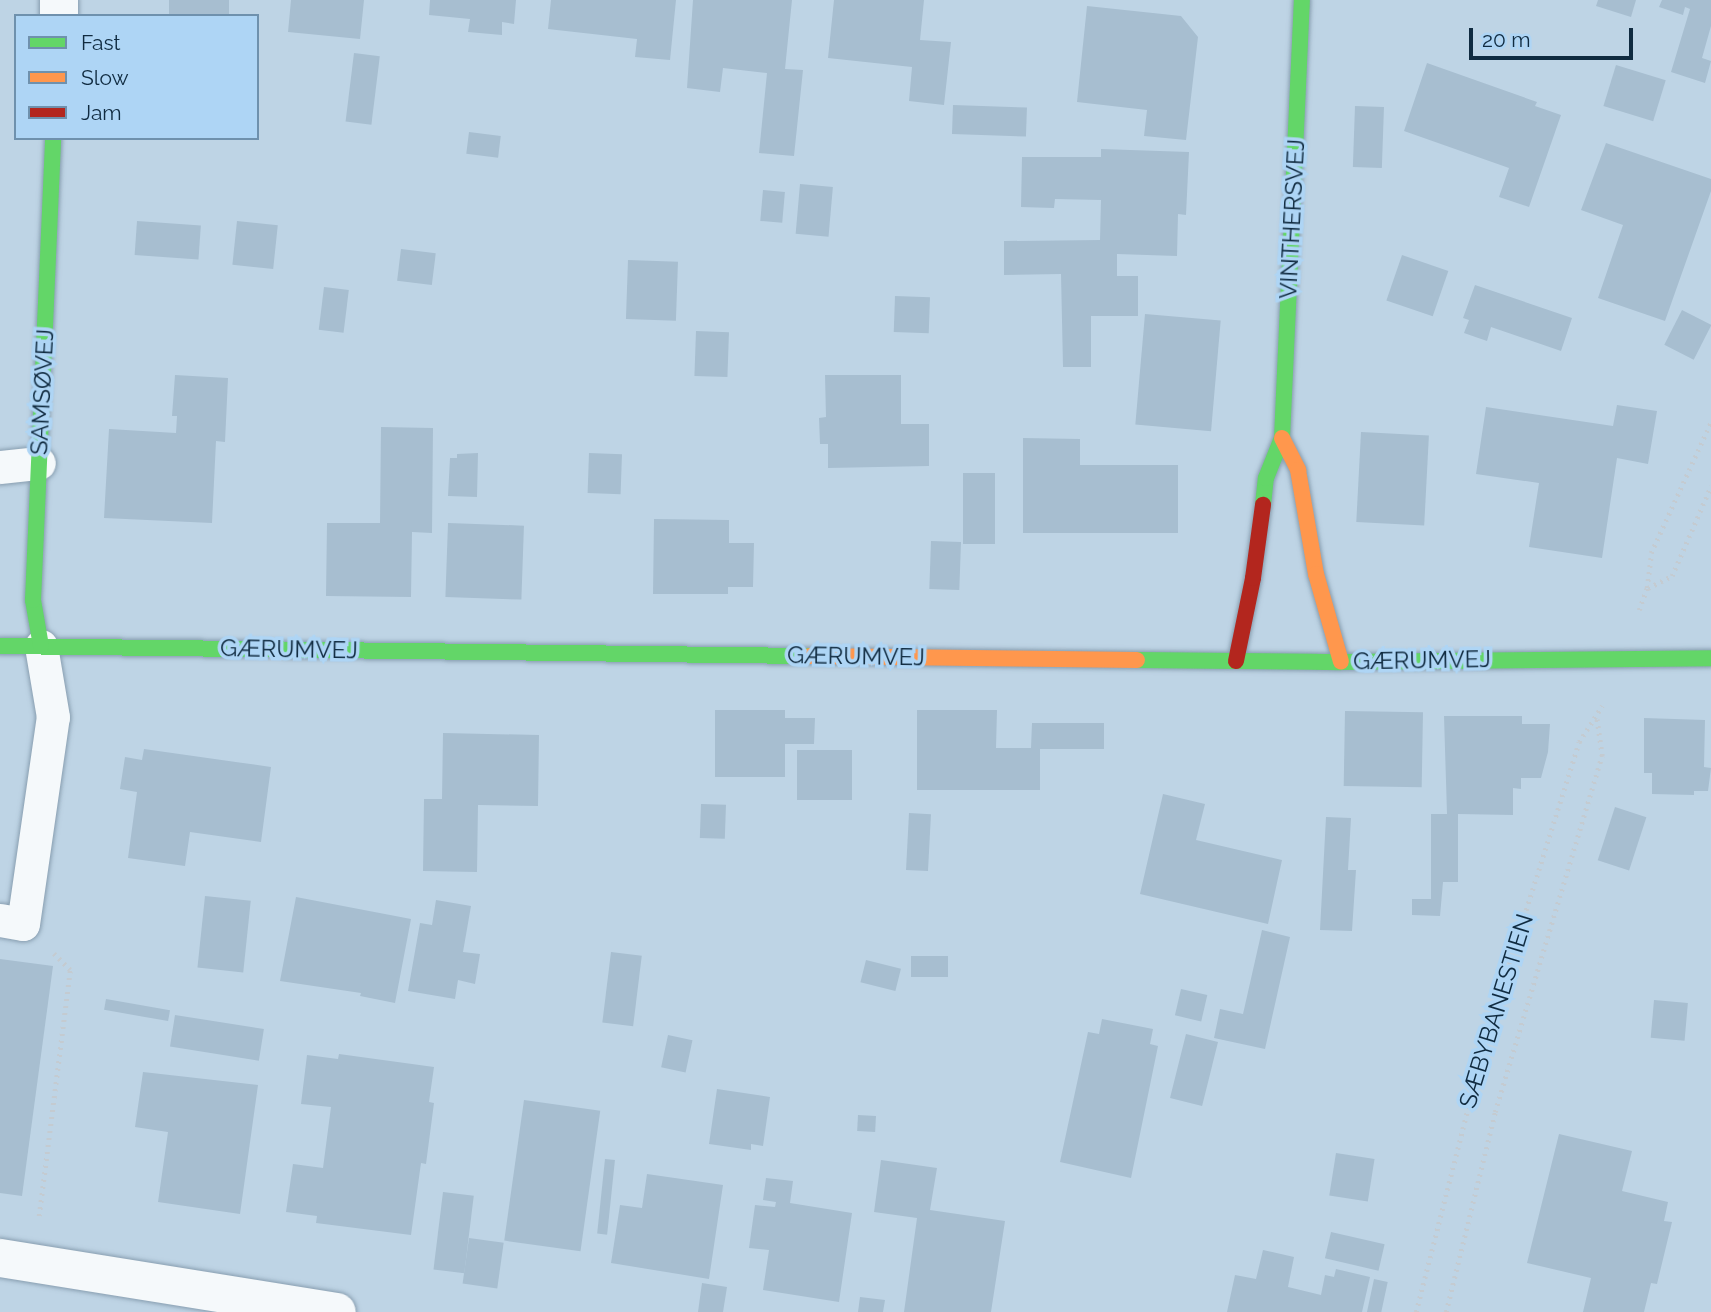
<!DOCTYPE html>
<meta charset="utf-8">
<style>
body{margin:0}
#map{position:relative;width:1711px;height:1312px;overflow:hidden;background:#bed4e5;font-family:Raleway,sans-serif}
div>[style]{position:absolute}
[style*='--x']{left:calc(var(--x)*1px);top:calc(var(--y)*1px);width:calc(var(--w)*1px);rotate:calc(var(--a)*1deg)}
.building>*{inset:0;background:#a7bed0;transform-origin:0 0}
.path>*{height:4.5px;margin-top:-2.25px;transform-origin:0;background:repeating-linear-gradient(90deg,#c4cbd1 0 2px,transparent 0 7px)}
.roads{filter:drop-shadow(0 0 2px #889eb0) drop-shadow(0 0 2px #889eb0)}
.lane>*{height:33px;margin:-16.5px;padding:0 16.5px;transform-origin:16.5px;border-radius:16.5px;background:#f5f9fb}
.street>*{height:38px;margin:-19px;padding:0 19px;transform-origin:19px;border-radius:19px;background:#f5f9fb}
.fast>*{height:16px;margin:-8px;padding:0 8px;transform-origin:8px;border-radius:8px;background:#63d668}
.slow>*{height:16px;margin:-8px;padding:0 8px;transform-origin:8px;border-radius:8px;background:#ff974d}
.jam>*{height:16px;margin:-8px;padding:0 8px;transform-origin:8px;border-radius:8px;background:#b3261e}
span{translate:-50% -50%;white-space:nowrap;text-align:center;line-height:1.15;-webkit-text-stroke:7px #aed5f5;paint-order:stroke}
.street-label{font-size:24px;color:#102b40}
.legend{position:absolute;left:14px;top:14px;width:245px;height:126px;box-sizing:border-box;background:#aed5f5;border:2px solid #6f91ad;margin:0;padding:9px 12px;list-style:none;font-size:21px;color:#102b40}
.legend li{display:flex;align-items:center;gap:14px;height:35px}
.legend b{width:35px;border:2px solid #6f91ad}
.scale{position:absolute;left:1469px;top:28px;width:164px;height:32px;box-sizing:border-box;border:4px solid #102b40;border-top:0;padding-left:9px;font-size:21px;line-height:24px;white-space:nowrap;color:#102b40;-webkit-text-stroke:5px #aed5f5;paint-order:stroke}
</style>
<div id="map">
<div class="building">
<i style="left:169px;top:0;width:60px;height:16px"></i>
<i style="clip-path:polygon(291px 0,364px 0,360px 39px,288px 32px)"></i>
<i style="clip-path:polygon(430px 0,516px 0,514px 24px,502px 22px,502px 35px,468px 32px,470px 19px,429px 15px)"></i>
<i style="clip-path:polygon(551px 0,676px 0,670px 60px,635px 57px,637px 39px,548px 29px)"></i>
<i style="clip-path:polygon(693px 0,792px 0,785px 69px,803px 70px,794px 156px,759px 153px,767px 73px,723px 68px,720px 92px,687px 88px)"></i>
<i style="clip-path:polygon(834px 0,924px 0,920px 40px,951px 42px,944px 105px,909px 101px,912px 67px,828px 58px)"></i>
<i style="clip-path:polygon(1598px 0,1636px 0,1631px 17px,1596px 6px)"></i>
<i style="clip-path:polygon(1662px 0,1711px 0,1711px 26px,1702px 58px,1711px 61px,1705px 83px,1671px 72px,1690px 9px,1685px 7px,1683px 15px,1659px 7px)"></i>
<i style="clip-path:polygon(1087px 6px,1181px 16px,1198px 37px,1186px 140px,1144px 136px,1147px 110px,1077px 102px)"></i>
<i style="left:354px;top:53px;width:26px;height:69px;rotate:7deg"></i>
<i style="clip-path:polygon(1427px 63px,1537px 102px,1535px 106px,1561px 115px,1529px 207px,1499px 197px,1509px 168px,1404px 131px)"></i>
<i style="left:1616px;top:65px;width:52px;height:43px;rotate:17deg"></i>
<i style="left:953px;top:105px;width:74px;height:29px;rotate:2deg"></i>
<i style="left:1355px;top:106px;width:29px;height:61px;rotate:2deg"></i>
<i style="left:469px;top:132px;width:32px;height:22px;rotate:7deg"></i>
<i style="clip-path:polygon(1606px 143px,1711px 179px,1711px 191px,1665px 321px,1598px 298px,1623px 225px,1581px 210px)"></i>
<i style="clip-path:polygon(1101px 149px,1189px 152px,1186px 215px,1178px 214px,1177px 256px,1117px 254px,1117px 276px,1138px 276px,1138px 316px,1091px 316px,1091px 367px,1063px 367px,1061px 274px,1004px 275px,1004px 241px,1100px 240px,1101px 200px,1055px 199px,1054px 208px,1021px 207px,1022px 157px,1101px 157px)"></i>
<i style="left:800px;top:184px;width:33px;height:50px;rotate:5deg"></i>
<i style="left:763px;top:190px;width:22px;height:31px;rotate:5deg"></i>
<i style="left:137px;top:221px;width:64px;height:34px;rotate:4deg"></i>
<i style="left:237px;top:221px;width:41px;height:44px;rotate:6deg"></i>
<i style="left:401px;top:249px;width:35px;height:32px;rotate:7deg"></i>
<i style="left:1402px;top:255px;width:49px;height:48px;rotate:19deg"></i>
<i style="left:628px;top:260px;width:50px;height:59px;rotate:2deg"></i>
<i style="clip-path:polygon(1475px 285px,1572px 318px,1561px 351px,1491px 327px,1487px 341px,1464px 333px,1469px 320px,1463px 318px)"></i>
<i style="left:324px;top:287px;width:25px;height:43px;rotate:7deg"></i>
<i style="left:895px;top:296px;width:35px;height:36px;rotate:2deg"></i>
<i style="left:1682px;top:310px;width:33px;height:39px;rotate:27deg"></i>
<i style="left:1145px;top:314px;width:76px;height:111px;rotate:5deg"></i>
<i style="left:696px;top:331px;width:33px;height:45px;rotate:2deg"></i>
<i style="clip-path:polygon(175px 375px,228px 378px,225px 442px,216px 441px,212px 523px,104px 518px,109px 429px,176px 433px,177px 416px,172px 416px)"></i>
<i style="clip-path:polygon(825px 375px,901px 375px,901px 424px,929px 424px,929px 466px,828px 468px,828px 444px,820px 444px,819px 418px,826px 417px)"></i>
<i style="clip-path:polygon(1617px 405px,1657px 411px,1648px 464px,1617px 458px,1602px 558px,1529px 547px,1539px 483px,1476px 474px,1486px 407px,1613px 426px)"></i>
<i style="clip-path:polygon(381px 427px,433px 428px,432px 533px,412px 532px,411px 597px,326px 596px,327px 523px,380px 523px)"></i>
<i style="left:1361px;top:432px;width:68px;height:90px;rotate:3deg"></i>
<i style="clip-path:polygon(1023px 438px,1080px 439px,1080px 465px,1178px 465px,1178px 533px,1023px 533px)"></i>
<i style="clip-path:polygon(478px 453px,477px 497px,448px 496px,450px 458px,457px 458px,457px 454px)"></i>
<i style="left:589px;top:453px;width:33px;height:40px;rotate:2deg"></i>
<i style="left:963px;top:473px;width:32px;height:71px"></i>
<i style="clip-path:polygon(654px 519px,729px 520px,729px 543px,754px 543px,753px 587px,728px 587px,728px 594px,653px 594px)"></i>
<i style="left:448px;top:523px;width:76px;height:74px;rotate:2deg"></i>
<i style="left:931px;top:541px;width:30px;height:48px;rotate:2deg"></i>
<i style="clip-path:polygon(715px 710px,785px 710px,785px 718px,815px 718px,814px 744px,785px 744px,785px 777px,715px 777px)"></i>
<i style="clip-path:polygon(917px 710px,997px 710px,996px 748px,1031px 748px,1032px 723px,1104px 723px,1104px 749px,1040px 749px,1040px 790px,917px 790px)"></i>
<i style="left:1345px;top:711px;width:78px;height:75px;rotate:1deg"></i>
<i style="clip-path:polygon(1444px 716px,1522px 716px,1522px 724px,1550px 724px,1548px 752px,1541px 778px,1521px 778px,1521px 789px,1513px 788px,1513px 815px,1458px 814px,1458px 882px,1443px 882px,1440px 916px,1412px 915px,1412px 899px,1431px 899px,1431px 814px,1447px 814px)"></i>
<i style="clip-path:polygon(1644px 718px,1705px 720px,1704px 767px,1711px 768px,1708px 791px,1694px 791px,1694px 795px,1652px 794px,1652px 773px,1644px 773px)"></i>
<i style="clip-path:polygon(443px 733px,539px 735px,538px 806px,478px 805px,477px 872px,423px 871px,424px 799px,442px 799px)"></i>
<i style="clip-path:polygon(144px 749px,271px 767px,261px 842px,190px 832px,185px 866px,128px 858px,137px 792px,120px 789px,125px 757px,142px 760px)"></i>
<i style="left:797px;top:750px;width:55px;height:50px"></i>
<i style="clip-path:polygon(1163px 794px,1205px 804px,1196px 840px,1282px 860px,1268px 924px,1140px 894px)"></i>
<i style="left:701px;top:804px;width:25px;height:34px;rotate:2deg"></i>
<i style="left:1615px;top:807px;width:33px;height:56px;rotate:18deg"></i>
<i style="left:909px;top:813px;width:22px;height:57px;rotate:3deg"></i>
<i style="clip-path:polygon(1326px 817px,1351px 818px,1348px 870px,1356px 870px,1352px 931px,1320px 930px)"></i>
<i style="left:205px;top:896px;width:46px;height:72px;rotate:6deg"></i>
<i style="clip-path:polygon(296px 897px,411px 919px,395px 1003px,360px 996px,361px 993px,280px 981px)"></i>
<i style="clip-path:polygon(436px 900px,471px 906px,463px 952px,480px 954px,475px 984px,458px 980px,455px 999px,408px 991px,420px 923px,432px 925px)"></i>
<i style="clip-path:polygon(1262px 930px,1290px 937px,1265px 1049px,1214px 1038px,1220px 1009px,1243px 1014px)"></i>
<i style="left:611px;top:952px;width:31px;height:71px;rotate:7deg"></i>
<i style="left:948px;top:956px;width:21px;height:37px;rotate:90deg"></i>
<i style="clip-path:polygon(0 959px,53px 966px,22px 1196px,0 1193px)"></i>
<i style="left:866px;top:960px;width:36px;height:23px;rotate:14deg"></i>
<i style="left:1181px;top:989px;width:27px;height:27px;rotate:13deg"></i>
<i style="left:106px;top:999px;width:65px;height:11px;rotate:10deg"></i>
<i style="left:1654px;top:1000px;width:34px;height:38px;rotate:5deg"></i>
<i style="left:175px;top:1015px;width:90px;height:32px;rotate:9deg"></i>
<i style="clip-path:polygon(1102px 1019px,1153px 1029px,1150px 1044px,1158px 1046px,1131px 1178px,1060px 1162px,1088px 1032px,1099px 1034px)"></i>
<i style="left:1186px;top:1034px;width:33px;height:66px;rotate:14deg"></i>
<i style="left:668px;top:1035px;width:25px;height:33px;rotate:12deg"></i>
<i style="clip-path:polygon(339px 1054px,434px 1067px,429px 1102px,434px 1103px,426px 1164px,421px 1163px,411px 1235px,316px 1223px,317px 1216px,286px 1212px,293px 1164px,323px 1168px,331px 1107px,301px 1104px,307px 1055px,338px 1059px)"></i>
<i style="clip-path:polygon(143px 1072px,258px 1085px,240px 1214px,158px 1202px,168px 1132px,135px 1127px)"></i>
<i style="clip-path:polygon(717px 1089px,770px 1097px,763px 1146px,751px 1144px,751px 1150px,709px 1144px)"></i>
<i style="left:524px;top:1100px;width:77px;height:142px;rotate:8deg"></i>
<i style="left:858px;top:1115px;width:18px;height:16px;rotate:3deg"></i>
<i style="clip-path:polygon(1559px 1134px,1632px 1151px,1622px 1191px,1668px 1202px,1664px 1221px,1672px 1222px,1657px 1284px,1651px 1283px,1644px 1312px,1583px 1312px,1591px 1278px,1527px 1263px)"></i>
<i style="left:1336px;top:1153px;width:39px;height:43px;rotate:9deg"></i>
<i style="left:605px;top:1159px;width:10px;height:75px;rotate:6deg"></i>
<i style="clip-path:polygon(881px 1160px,937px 1168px,930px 1210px,1005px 1221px,991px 1312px,904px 1312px,917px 1218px,874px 1212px)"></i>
<i style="clip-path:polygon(647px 1174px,723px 1185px,709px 1279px,611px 1263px,620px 1205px,642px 1208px)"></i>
<i style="clip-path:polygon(766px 1178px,793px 1181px,790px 1203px,852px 1213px,839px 1302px,763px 1290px,769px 1250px,749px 1248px,755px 1205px,775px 1207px,776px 1202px,763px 1200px)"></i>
<i style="left:443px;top:1192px;width:31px;height:78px;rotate:7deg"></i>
<i style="left:1331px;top:1232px;width:55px;height:27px;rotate:13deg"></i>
<i style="left:469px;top:1238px;width:35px;height:46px;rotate:8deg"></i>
<i style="clip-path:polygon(1263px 1250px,1294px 1257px,1288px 1287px,1321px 1295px,1325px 1275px,1334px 1277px,1336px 1269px,1370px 1277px,1362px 1312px,1227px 1312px,1235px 1275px,1256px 1279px)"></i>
<i style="left:1374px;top:1279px;width:14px;height:34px;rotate:12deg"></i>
<i style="clip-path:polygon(702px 1283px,727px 1287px,723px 1312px,698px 1312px)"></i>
<i style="clip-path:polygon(860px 1297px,885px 1300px,883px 1312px,858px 1312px)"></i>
</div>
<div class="path">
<i style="--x:1648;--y:588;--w:27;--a:-27"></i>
<i style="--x:1672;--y:576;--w:98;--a:-66.6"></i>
<i style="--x:1639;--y:610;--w:23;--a:-70"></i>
<i style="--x:1647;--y:588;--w:35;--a:-83"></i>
<i style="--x:1651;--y:553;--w:144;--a:-65.4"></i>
<i style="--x:39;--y:1216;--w:248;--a:-82.8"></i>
<i style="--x:70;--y:970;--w:23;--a:-135"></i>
<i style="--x:1416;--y:1312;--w:284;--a:-75.7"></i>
<i style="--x:1486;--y:1037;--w:309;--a:-72.5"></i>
<i style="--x:1579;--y:742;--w:43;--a:-57.4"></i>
<i style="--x:1446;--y:1312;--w:206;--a:-76.2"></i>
<i style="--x:1495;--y:1112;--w:372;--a:-73.3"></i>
<i style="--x:1602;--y:756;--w:37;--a:-98"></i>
</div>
<div class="roads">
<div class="lane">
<i style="--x:0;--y:467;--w:39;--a:-6"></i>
<i style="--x:0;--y:920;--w:23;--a:10"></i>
<i style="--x:23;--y:924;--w:209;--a:-81.8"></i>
<i style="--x:53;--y:717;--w:72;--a:-99.6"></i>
</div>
<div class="street">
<i style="--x:59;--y:16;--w:16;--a:-90"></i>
<i style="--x:0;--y:1258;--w:341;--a:9.1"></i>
</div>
<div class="fast">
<i style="--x:1263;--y:505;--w:27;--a:-84"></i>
<i style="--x:1266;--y:478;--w:43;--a:-68.2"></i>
<i style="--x:1282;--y:438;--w:438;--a:-87.4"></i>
<i style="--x:0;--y:646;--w:810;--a:0.71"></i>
<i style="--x:41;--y:646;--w:47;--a:-99.9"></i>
<i style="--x:33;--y:600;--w:462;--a:-87.5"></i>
<i style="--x:1137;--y:660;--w:204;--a:0.6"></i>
<i style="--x:1341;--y:662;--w:370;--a:-0.6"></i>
</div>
<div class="slow">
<i style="--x:1282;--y:438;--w:36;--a:63"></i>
<i style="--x:1298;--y:470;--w:106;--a:80.2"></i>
<i style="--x:1316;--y:574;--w:91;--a:74.1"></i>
<i style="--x:810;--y:656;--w:327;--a:0.7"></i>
</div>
<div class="jam">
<i style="--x:1236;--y:661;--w:85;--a:-78.4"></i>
<i style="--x:1253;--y:578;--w:74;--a:-82.2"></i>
</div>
</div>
<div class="street-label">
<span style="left:1292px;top:219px;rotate:-87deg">VINTHERSVEJ</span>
<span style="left:42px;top:392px;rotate:-87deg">SAMSØVEJ</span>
<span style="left:289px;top:649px;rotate:1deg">GÆRUMVEJ</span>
<span style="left:856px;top:656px;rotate:1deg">GÆRUMVEJ</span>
<span style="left:1422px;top:660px;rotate:-1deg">GÆRUMVEJ</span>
<span style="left:1496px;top:1011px;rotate:-73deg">SÆBYBANESTIEN</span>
</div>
<ul class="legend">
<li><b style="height:9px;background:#63d668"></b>Fast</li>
<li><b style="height:9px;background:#ff974d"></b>Slow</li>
<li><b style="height:9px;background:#b3261e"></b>Jam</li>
</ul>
<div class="scale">20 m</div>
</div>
